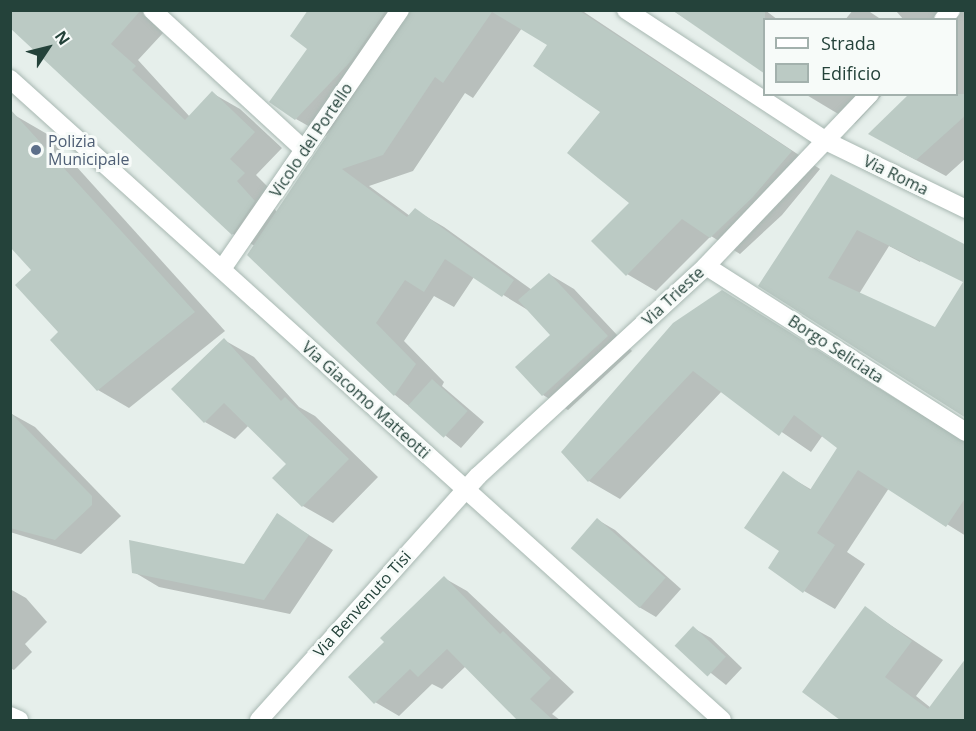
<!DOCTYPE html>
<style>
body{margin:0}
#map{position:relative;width:976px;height:731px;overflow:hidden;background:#e6efeb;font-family:"Open Sans",sans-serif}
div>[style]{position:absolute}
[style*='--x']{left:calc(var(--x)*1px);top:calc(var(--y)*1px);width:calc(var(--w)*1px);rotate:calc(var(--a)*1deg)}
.shadow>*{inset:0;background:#0003}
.building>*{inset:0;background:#bbcac4;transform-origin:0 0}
.roads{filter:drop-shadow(0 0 2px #a8b8b2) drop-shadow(0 0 2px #a8b8b2)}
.minor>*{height:18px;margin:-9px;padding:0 9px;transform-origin:9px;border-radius:9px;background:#fff}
.dots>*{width:16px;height:16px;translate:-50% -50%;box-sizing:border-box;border:3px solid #f7fbf9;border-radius:50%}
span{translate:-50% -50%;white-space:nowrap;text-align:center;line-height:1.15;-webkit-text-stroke:6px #f7fbf9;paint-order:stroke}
.street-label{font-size:16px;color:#24423a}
.service-label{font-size:16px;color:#4e5e75}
.left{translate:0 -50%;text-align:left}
.frame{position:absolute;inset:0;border:12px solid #24423a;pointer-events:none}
.legend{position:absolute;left:763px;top:18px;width:195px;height:78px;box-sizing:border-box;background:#f7fbf9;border:2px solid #a3b1ad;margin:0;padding:8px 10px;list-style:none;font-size:18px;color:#24423a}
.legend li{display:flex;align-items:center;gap:12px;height:30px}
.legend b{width:30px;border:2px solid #a3b1ad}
.north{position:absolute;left:18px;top:18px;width:60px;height:60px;-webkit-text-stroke:4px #f7fbf9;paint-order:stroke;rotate:55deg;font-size:16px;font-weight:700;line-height:24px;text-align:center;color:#24423a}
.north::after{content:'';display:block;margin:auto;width:21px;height:27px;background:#24423a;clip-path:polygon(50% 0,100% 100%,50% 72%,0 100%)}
</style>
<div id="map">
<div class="shadow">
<i style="clip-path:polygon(10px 10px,159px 10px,151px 21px,163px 33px,138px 60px,190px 117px,212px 93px,240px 109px,282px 148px,256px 175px,271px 190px,264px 198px,278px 213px,338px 123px,326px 136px,296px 119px,309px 48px,310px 10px,386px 10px,407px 25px,417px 10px,581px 10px,820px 169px,782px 215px,740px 254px,711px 236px,656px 291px,627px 274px,631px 203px,602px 111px,549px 45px,522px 28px,473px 98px,465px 93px,413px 171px,369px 186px,410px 216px,415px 210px,444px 227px,532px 290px,549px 274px,574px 289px,632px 351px,568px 410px,543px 395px,552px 335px,531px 312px,474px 277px,454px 307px,434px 296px,404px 341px,444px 382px,442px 386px,484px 422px,461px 448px,395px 395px,249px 255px,255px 246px,233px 234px)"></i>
<i style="clip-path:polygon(672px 10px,765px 10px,778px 20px,764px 20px,764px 69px)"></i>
<i style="clip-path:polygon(853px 10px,867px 10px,882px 20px,845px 20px)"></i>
<i style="clip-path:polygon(966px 10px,966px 158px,946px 176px,899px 151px,956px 94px,956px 20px,904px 20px,896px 11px)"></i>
<i style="clip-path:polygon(805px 94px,883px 94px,855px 124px)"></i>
<i style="clip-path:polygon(16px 116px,47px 134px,225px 331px,129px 408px,98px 390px,61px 332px,33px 270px)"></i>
<i style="clip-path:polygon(832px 176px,924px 255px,920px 262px,889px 246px,859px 294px,966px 417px,760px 285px)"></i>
<i style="clip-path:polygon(722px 292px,966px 442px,966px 536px,889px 488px,847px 552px,865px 564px,835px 609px,804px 591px,770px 568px,781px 551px,783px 473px,812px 490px,839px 447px,823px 435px,811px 452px,722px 391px,620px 499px,589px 481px,563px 452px)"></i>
<i style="clip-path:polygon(224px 340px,254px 357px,299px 407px,315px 416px,378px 477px,333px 523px,303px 506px,274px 478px,288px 464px,249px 425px,235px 439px,205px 422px)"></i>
<i style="clip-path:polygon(10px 413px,35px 427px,121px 516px,81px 554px,10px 532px)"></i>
<i style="clip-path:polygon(277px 515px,333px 550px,290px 614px,159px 587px,134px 572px,245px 566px)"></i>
<i style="clip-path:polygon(598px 520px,615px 530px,681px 589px,656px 617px,639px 607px,573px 548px)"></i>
<i style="clip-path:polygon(444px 578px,467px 591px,574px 692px,552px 714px,560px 720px,519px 720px,466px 666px,442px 689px,432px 684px,399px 716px,375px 702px,386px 642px)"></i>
<i style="clip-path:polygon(10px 589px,26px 598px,47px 622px,25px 644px,32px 652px,14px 670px,10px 668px)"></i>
<i style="clip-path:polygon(865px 608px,943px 660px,916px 696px,931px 708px,966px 675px,966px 720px,843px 720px,804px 692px)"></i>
<i style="clip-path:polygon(693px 628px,711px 638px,742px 668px,726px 685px,677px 646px)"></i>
</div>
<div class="building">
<i style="clip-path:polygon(10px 10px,141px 10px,111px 44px,136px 66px,132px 70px,185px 120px,212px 91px,255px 132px,230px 159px,245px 173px,237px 181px,255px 201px,232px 235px,10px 28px)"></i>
<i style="clip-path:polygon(308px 10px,386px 10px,351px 61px,295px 120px,269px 102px,307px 49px,290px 36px)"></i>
<i style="clip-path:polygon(411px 10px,580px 11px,792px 151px,752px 198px,710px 238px,682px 219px,626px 276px,591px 241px,629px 203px,567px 153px,600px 112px,533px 66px,547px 45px,492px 12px,443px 83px,435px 77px,383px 155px,342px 169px,407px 217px,415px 208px,514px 280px,502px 297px,445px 259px,424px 292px,405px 280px,376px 323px,416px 364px,394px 396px,247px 255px)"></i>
<i style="clip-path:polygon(672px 10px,765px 10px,765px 74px)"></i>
<i style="clip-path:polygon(909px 94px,966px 94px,966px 115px,916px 160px,868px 134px)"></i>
<i style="clip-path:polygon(10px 109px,195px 312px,97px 391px,50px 340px,58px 332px,15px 285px,31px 270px,10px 247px)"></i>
<i style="clip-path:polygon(evenodd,831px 174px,966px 245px,966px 418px,758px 286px,831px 174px,857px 230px,963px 282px,935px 327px,828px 278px,857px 230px)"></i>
<i style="clip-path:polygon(549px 273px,608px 336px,542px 396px,515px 367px,550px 335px,518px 300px)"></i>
<i style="clip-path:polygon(722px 290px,966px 443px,966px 497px,946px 527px,858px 470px,817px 533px,835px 545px,803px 593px,768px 568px,779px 551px,744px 528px,783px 471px,810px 490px,837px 448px,794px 415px,779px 436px,693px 371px,588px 482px,561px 452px,673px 323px)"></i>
<i style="clip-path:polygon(224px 338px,281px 401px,285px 397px,349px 459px,302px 507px,272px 478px,286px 464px,224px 403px,204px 423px,171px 389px)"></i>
<i style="left:432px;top:379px;width:48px;height:36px;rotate:42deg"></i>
<i style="clip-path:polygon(10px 412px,92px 496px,92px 505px,55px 540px,10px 528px)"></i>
<i style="clip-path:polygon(277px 513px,309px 535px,264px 600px,132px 573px,129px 540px,244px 564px)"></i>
<i style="left:597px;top:518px;width:91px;height:40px;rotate:41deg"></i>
<i style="clip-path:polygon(444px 576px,500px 634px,503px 631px,551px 678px,530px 699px,553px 720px,517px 720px,447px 649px,418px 677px,410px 669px,374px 704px,348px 677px,384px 642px,380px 638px)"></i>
<i style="clip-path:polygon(865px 606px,912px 641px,885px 677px,928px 709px,966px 658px,966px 720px,840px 720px,802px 692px)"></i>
<i style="left:693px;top:626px;width:45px;height:27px;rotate:43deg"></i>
</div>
<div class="roads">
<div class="minor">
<i style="--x:152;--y:10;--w:207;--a:42.6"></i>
<i style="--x:626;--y:10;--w:239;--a:33.2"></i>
<i style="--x:826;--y:141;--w:156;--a:25.9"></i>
<i style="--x:943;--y:20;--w:13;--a:-51"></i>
<i style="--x:10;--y:79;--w:958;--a:42"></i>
<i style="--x:706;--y:266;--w:308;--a:32.6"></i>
<i style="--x:222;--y:269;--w:314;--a:-55.5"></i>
<i style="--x:10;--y:716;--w:10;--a:24"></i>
<i style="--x:259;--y:720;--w:328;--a:-48.1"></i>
<i style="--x:478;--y:476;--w:310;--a:-42.6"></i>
<i style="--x:706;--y:266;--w:238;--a:-46.4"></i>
</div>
</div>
<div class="dots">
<i style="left:36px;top:150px;background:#5c6f8a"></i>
</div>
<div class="street-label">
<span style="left:311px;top:140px;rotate:-56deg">Vicolo del Portello</span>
<span style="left:896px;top:175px;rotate:26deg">Via Roma</span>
<span style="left:673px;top:296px;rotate:-43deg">Via Trieste</span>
<span style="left:836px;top:349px;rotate:33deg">Borgo Seliciata</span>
<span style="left:366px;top:400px;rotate:42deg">Via Giacomo Matteotti</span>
<span style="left:362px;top:604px;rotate:-48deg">Via Benvenuto Tisi</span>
</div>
<div class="service-label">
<span class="left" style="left:48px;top:150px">Polizia<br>Municipale</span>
</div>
<div class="frame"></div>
<ul class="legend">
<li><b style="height:8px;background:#fff"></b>Strada</li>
<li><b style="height:16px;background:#bbcac4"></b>Edificio</li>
</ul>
<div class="north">N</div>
</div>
